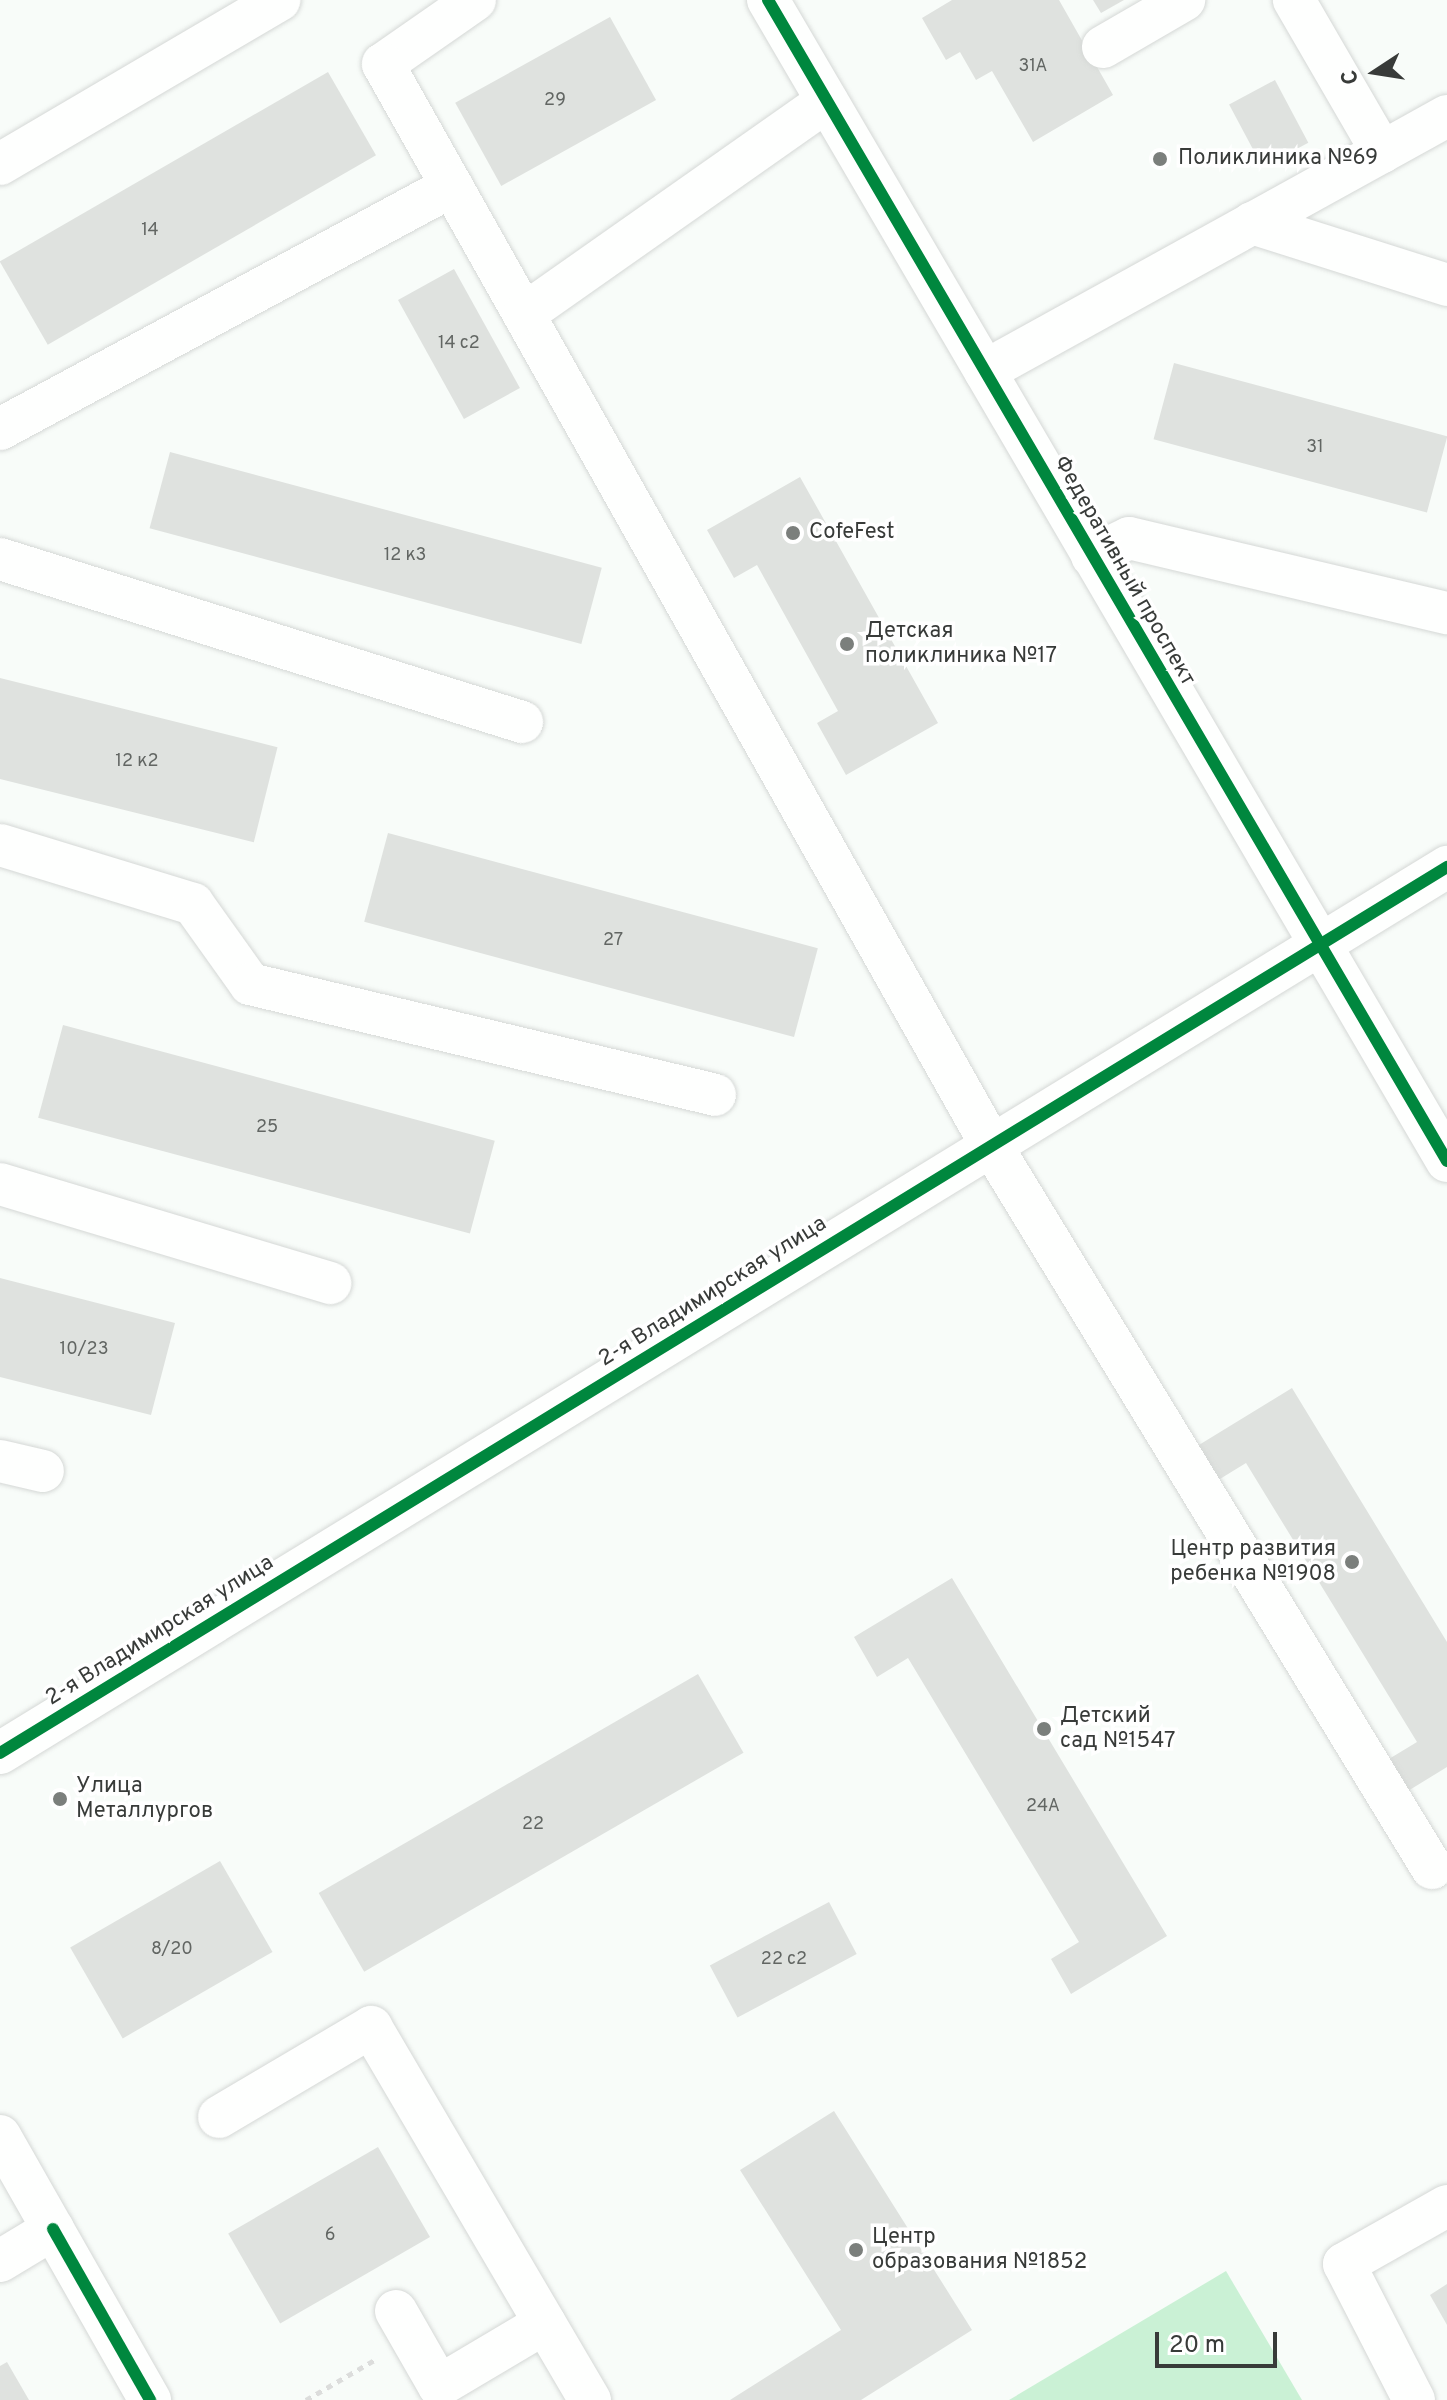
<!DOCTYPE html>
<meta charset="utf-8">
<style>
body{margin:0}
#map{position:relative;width:1447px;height:2400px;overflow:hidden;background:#f8fcf9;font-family:Overpass,sans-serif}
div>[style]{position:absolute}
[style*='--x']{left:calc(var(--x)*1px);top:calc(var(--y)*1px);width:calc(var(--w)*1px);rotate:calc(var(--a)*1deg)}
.green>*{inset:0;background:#caf1d5}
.building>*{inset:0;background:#dfe2df;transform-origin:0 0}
.path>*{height:5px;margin-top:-2.5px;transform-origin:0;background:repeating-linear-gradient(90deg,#dcdddc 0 6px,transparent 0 12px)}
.roads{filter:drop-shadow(0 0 2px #d5d8d6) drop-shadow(0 0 2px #d5d8d6)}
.minor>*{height:42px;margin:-21px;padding:0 21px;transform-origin:21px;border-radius:21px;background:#fefffe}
.cycleway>*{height:12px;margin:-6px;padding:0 6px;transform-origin:6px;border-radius:6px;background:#00873e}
.dots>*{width:22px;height:22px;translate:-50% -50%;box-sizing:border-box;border:4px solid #fff;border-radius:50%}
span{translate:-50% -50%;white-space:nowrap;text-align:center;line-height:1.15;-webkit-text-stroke:7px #fff;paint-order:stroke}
.number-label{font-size:18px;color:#626663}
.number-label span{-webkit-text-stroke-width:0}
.poi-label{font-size:22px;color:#383b39}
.left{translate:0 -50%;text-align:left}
.right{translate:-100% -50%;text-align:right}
.street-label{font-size:22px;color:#383b39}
.north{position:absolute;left:1335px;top:32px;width:80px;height:80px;-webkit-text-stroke:6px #fff;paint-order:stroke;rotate:258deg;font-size:22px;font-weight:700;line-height:32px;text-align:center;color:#383b39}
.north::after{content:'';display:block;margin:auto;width:28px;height:36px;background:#383b39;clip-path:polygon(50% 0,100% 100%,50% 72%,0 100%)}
.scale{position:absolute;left:1155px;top:2332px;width:122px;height:36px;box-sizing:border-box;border:4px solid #383b39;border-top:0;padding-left:10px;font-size:24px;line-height:28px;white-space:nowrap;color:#383b39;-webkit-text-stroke:6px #fff;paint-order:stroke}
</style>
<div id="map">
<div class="green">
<i style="clip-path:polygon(1226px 2271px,1302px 2400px,1009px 2400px)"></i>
</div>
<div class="building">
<i style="clip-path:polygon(952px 0,1059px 0,1113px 95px,1033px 142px,992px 71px,976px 80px,960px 52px,946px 60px,922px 18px)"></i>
<i style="clip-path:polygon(1093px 0,1124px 0,1101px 13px)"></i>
<i style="left:610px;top:17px;width:95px;height:177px;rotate:61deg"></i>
<i style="left:328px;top:72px;width:96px;height:379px;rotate:60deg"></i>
<i style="left:1275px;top:80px;width:71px;height:52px;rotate:62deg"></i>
<i style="left:454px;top:269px;width:136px;height:64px;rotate:61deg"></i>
<i style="left:1174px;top:363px;width:283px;height:79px;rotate:15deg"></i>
<i style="left:170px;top:452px;width:447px;height:79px;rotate:15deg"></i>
<i style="clip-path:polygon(800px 477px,938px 723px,846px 775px,817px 723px,838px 711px,757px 565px,734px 578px,707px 530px)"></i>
<i style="left:0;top:678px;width:286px;height:98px;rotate:14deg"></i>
<i style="left:388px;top:833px;width:445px;height:92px;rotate:15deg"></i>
<i style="left:63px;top:1025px;width:447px;height:96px;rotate:15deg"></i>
<i style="clip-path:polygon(0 1278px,175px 1323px,151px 1415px,0 1377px)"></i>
<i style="clip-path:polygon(1292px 1388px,1447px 1642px,1447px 1767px,1403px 1794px,1384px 1762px,1417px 1742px,1246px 1463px,1215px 1482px,1194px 1448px)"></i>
<i style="clip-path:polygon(952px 1578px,1167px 1936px,1071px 1994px,1051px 1959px,1079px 1942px,908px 1658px,877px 1677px,854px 1637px)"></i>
<i style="left:698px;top:1674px;width:91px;height:438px;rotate:60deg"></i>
<i style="left:220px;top:1861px;width:105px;height:173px;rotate:60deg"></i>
<i style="left:829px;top:1902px;width:59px;height:135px;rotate:62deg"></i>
<i style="clip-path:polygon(834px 2111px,972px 2330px,861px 2400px,730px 2400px,841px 2330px,740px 2170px)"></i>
<i style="left:378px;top:2147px;width:104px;height:173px;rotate:60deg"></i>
<i style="clip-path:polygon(1447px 2284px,1447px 2325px,1430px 2295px)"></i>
<i style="clip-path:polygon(7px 2362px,29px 2400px,0 2400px,0 2366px)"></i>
</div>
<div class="path">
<i style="--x:306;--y:2400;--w:83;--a:-30.3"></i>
</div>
<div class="roads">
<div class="minor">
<i style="--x:475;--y:0;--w:112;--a:145.2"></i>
<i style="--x:383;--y:64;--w:1240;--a:60.64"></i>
<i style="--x:991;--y:1145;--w:847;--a:58.62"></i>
<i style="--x:768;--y:0;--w:1345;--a:59.68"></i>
<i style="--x:1103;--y:47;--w:94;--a:-30.1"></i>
<i style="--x:1382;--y:152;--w:74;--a:-29"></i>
<i style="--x:0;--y:164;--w:324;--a:-30.4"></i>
<i style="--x:1252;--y:223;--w:205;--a:17.6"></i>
<i style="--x:524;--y:314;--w:370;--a:-35.1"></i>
<i style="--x:985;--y:371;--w:453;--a:-28.9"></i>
<i style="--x:1382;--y:152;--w:176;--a:-120.1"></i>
<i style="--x:0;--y:429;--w:513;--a:-28.26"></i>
<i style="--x:1092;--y:556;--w:41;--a:-25.9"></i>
<i style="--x:1129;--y:538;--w:327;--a:13.3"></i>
<i style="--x:0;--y:559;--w:547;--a:17.34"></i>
<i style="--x:0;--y:845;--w:202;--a:17"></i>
<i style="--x:193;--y:904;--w:98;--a:54.5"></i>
<i style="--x:250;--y:984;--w:478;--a:13.4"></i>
<i style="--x:0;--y:1184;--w:345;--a:16.7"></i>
<i style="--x:0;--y:1461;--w:44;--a:13.1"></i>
<i style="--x:0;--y:1753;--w:1697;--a:-31.48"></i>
<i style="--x:219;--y:2117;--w:177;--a:-30.6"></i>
<i style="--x:371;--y:2027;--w:433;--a:59.6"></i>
<i style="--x:0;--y:2136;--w:304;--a:60.4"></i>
<i style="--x:0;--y:2261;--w:62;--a:-31.1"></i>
<i style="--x:396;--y:2311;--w:86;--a:60.2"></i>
<i style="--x:439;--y:2386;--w:123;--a:-30.7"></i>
<i style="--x:1414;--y:2400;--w:153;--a:-117.2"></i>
<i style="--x:1344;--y:2264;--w:118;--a:-29.4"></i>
</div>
</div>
<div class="cycleway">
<i style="--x:768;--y:0;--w:1345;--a:59.68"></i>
<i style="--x:0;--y:1753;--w:1697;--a:-31.48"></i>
<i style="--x:53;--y:2229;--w:197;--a:60.4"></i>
</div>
<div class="dots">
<i style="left:1160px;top:159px;background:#7b7f7c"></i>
<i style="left:793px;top:533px;background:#7b7f7c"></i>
<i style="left:847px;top:644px;background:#7b7f7c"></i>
<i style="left:1352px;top:1562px;background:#7b7f7c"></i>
<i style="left:1044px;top:1729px;background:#7b7f7c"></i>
<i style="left:60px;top:1799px;background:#7b7f7c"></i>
<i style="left:856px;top:2250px;background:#7b7f7c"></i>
</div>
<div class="number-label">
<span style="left:1033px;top:67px">31А</span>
<span style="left:555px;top:101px">29</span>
<span style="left:150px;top:231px">14</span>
<span style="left:459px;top:344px">14 с2</span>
<span style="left:1315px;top:448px">31</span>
<span style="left:405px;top:556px">12 к3</span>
<span style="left:137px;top:762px">12 к2</span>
<span style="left:613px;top:941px">27</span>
<span style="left:267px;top:1128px">25</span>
<span style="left:84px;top:1350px">10/23</span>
<span style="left:1043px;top:1807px">24А</span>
<span style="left:533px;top:1825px">22</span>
<span style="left:172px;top:1950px">8/20</span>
<span style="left:784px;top:1960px">22 с2</span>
<span style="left:330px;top:2236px">6</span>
</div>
<div class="poi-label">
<span class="left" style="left:1178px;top:159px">Поликлиника №69</span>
<span class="left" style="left:809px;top:533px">CofeFest</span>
<span class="left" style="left:865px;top:644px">Детская<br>поликлиника №17</span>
<span class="right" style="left:1336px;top:1562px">Центр развития<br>ребенка №1908</span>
<span class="left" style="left:1060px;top:1729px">Детский<br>сад №1547</span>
<span class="left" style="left:76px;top:1799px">Улица<br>Металлургов</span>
<span class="left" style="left:872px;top:2250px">Центр<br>образования №1852</span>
</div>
<div class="street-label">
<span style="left:1124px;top:571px;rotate:60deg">Федеративный проспект</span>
<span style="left:713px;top:1292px;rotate:-32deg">2-я Владимирская улица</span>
<span style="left:160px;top:1631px;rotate:-32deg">2-я Владимирская улица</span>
</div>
<div class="north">С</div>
<div class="scale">20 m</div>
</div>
